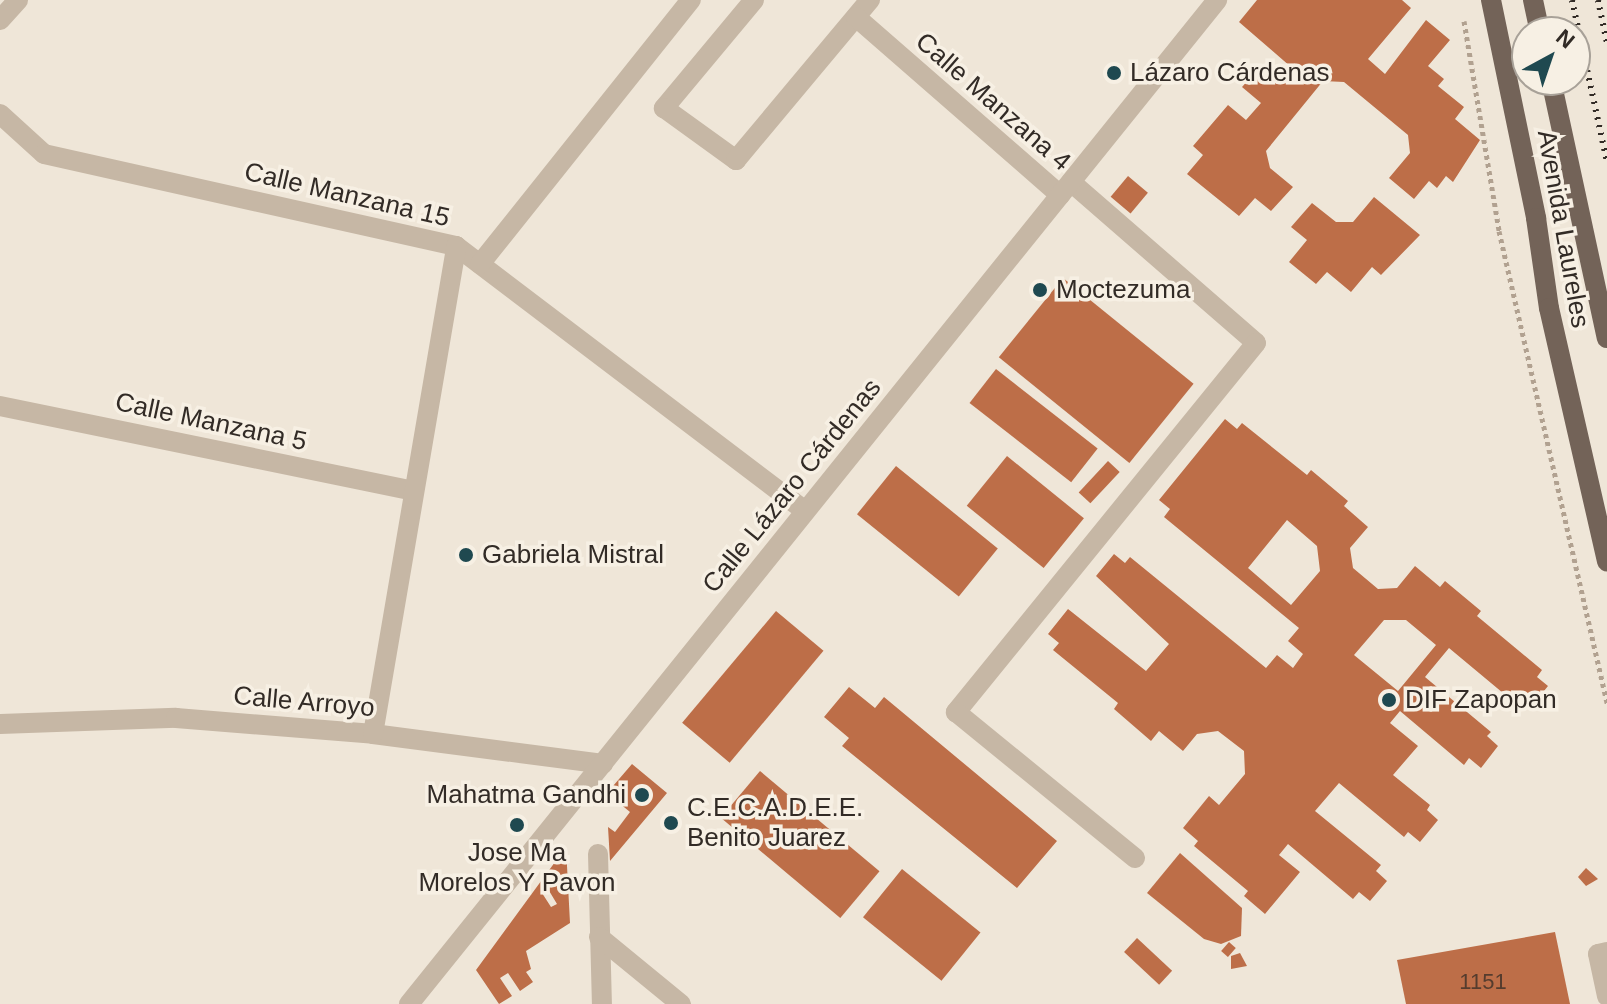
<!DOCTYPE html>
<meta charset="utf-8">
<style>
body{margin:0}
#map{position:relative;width:1607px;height:1004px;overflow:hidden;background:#efe6d8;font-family:Helvetica,sans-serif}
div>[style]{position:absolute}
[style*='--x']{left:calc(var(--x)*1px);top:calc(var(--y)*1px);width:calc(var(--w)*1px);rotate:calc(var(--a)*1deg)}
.building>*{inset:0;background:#bd6e48;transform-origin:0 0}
.path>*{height:5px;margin-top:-2.5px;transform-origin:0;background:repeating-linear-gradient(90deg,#b1a190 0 4px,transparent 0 8px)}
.minor>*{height:20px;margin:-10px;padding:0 10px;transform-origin:10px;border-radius:10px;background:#c6b7a5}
.major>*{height:20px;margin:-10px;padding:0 10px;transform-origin:10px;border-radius:10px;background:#736358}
.rail>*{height:6px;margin-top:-3px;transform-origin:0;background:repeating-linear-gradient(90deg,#322b26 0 2px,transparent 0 8px)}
.dots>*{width:22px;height:22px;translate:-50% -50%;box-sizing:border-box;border:4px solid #f7f0e4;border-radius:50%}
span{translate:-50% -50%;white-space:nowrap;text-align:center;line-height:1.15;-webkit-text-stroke:7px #f7f0e4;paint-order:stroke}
.number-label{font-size:22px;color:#553c2e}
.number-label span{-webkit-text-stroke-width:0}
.poi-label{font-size:26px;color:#322b26}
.left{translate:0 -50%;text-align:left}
.right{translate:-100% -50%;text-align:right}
.street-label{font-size:26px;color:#322b26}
.north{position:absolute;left:1511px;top:16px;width:80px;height:80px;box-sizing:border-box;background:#f7f0e4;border:2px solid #a8a198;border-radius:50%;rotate:40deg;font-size:22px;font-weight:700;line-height:32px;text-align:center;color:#322b26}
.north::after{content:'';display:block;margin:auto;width:28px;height:36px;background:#1f4950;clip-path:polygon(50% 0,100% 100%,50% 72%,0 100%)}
</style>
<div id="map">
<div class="building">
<i style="clip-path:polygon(1257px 0,1402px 0,1411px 8px,1368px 59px,1385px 74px,1426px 20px,1450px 40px,1428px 66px,1444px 79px,1438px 86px,1464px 107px,1455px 119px,1480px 140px,1453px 182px,1446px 176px,1437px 188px,1429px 181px,1414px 199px,1389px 178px,1410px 153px,1408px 135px,1344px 82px,1323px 81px,1266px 151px,1270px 168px,1293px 187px,1271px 211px,1255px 198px,1239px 216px,1187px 174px,1203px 155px,1193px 146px,1228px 105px,1246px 120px,1261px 103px,1242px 87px,1259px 68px,1277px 84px,1291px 67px,1239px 22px)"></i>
<i style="left:1128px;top:176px;width:26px;height:27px;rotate:40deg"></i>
<i style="clip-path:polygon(1374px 197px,1420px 235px,1381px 275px,1372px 267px,1351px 292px,1327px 272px,1316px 284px,1289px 262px,1307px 240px,1291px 227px,1312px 203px,1336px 222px,1353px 222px)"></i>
<i style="left:1063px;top:278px;width:168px;height:102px;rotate:39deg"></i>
<i style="left:996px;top:369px;width:129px;height:43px;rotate:38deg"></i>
<i style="clip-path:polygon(evenodd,1225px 419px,1237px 429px,1242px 423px,1307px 475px,1311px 470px,1348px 501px,1344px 506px,1368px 527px,1350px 548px,1353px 568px,1378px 589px,1397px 588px,1415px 566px,1440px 587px,1445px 581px,1481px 611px,1477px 616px,1542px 670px,1537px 677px,1548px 686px,1531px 707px,1519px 698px,1515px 703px,1449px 648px,1425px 677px,1491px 732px,1487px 736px,1498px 746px,1481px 768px,1469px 758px,1464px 765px,1400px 711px,1390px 723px,1418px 746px,1393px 775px,1430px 805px,1427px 810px,1438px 820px,1420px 842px,1408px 832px,1404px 837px,1339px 783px,1315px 811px,1381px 865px,1376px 871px,1387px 881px,1370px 901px,1359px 892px,1353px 899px,1288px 844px,1279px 855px,1300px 872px,1265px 914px,1244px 896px,1248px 891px,1194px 846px,1198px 841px,1183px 828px,1209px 796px,1219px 805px,1245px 774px,1244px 751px,1218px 731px,1197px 734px,1183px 751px,1159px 731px,1151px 741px,1114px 709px,1118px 703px,1053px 650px,1059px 643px,1048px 634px,1068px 609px,1146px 671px,1169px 644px,1096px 576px,1114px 554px,1125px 563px,1130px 557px,1266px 668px,1277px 655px,1293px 668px,1303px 654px,1288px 641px,1299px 628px,1164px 517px,1170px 509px,1159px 500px,1225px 419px,1287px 520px,1317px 546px,1320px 571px,1291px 605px,1248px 568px,1287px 520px,1225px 419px,1384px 620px,1406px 620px,1436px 645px,1398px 691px,1354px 655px,1384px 620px)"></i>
<i style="left:1007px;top:456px;width:99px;height:64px;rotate:39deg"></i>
<i style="left:1108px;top:461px;width:16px;height:43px;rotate:43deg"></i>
<i style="left:896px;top:466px;width:131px;height:62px;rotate:39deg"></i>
<i style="left:776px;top:611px;width:62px;height:146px;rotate:40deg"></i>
<i style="clip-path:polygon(849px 687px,875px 708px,884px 697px,1057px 841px,1017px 888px,842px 746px,849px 738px,824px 717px)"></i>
<i style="clip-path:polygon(632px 764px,667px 793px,610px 861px,608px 827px,615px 832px,630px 812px,607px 793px)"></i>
<i style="left:760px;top:771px;width:156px;height:61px;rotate:40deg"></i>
<i style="clip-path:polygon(evenodd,566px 847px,570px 923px,526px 951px,531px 969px,526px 972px,533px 982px,520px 991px,508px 973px,500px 978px,512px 996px,499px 1004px,476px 970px,566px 847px,548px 889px,557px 904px,551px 907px,542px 893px,548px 889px)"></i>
<i style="clip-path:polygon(1180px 853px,1242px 908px,1241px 936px,1221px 944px,1204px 939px,1147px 893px)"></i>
<i style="clip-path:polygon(1586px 868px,1598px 879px,1586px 886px,1578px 877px)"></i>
<i style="left:902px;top:869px;width:101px;height:62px;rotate:39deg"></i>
<i style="clip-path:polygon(1555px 932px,1570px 1004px,1406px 1004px,1397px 960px)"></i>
<i style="left:1137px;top:938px;width:48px;height:19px;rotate:43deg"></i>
<i style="left:1229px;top:942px;width:9px;height:12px;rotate:41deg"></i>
<i style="clip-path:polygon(1240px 953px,1247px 966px,1231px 969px,1231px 956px)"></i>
</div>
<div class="path">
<i style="--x:1464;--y:21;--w:213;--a:80.5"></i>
<i style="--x:1499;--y:231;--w:485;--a:77.1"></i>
</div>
<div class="minor">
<i style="--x:754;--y:0;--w:141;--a:129.8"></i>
<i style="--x:664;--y:108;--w:89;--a:35.8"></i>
<i style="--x:736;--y:160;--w:209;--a:-50.1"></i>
<i style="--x:856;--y:17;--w:271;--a:41.1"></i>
<i style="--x:0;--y:20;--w:27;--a:-48"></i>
<i style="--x:0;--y:114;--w:59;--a:42.3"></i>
<i style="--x:44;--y:154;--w:422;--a:12.6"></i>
<i style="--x:456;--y:246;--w:438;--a:37.2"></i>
<i style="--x:1071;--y:182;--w:245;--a:41"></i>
<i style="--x:1256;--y:343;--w:476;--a:129.1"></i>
<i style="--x:956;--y:712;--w:231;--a:39.2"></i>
<i style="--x:480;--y:264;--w:338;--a:-51.4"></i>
<i style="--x:0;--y:406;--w:419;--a:11.6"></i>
<i style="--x:0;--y:724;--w:176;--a:-2"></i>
<i style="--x:176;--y:718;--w:198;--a:4.6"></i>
<i style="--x:373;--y:734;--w:232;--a:7.4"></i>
<i style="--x:373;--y:734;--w:495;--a:-80.3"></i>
<i style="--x:598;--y:854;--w:150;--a:88.5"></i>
<i style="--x:599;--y:937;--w:106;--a:39.3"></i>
<i style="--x:1607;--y:952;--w:9;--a:167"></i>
<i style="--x:1598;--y:954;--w:43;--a:77.9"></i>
<i style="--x:409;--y:1004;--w:1289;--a:-51.17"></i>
</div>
<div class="major">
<i style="--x:1491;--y:0;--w:223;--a:78.3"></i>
<i style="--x:1536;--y:218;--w:91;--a:81.8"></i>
<i style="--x:1549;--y:308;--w:260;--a:77.1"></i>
<i style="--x:1533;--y:0;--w:33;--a:78"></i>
<i style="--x:1551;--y:80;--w:264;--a:77.8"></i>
</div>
<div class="rail">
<i style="--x:1572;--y:0;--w:166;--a:77.8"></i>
<i style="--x:1598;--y:0;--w:44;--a:78.2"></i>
</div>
<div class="dots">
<i style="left:1114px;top:73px;background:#1f4950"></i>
<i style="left:1040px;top:290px;background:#1f4950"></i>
<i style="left:466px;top:555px;background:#1f4950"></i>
<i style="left:1389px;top:700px;background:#1f4950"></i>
<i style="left:642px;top:795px;background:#1f4950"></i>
<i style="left:671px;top:823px;background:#1f4950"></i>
<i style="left:517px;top:825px;background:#1f4950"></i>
</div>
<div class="number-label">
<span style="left:1483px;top:982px">1151</span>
</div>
<div class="poi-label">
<span class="left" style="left:1130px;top:73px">Lázaro Cárdenas</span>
<span class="left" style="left:1056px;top:290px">Moctezuma</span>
<span class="left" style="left:482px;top:555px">Gabriela Mistral</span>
<span class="left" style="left:1405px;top:700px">DIF Zapopan</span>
<span class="right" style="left:626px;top:795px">Mahatma Gandhi</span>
<span class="left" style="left:687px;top:823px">C.E.C.A.D.E.E.<br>Benito Juarez</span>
<span style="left:517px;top:868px">Jose Ma<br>Morelos Y Pavon</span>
</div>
<div class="street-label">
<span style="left:993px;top:102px;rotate:41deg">Calle Manzana 4</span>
<span style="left:347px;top:195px;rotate:13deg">Calle Manzana 15</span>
<span style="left:1563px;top:229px;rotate:80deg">Avenida Laureles</span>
<span style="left:211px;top:422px;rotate:12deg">Calle Manzana 5</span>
<span style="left:792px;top:486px;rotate:-51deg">Calle Lázaro Cárdenas</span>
<span style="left:304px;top:702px;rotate:5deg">Calle Arroyo</span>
</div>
<div class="north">N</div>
</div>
